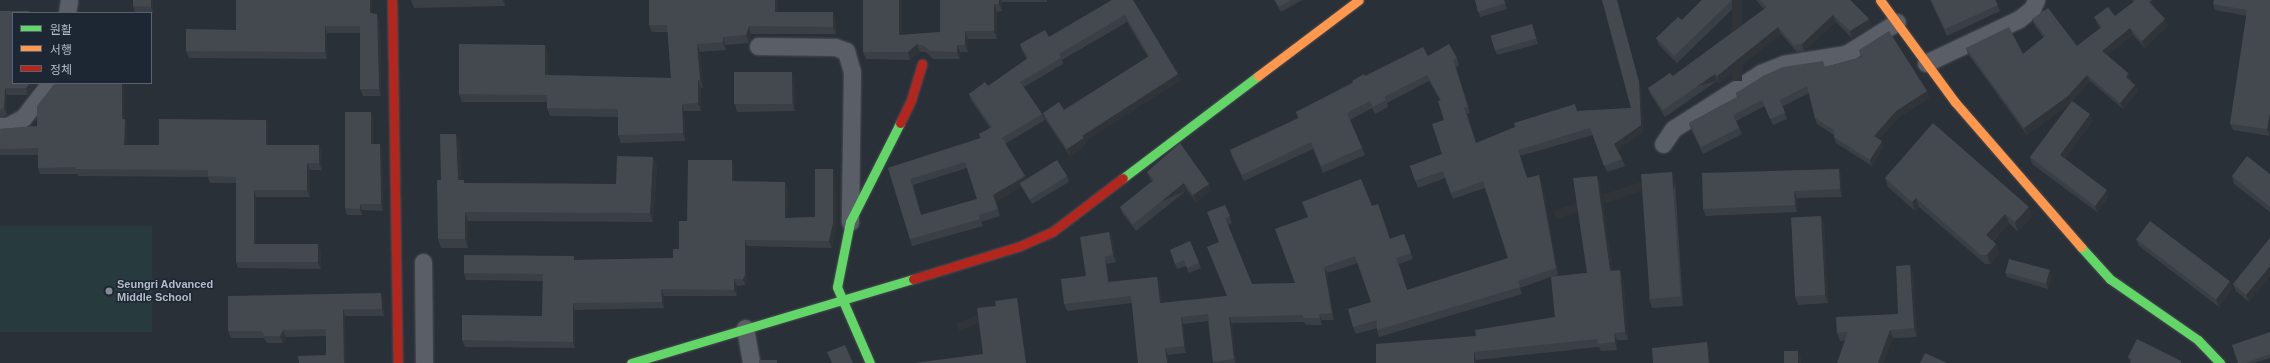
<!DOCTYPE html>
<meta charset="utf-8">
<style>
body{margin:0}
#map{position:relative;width:2270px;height:363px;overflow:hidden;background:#2a3038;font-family:Helvetica,"Noto Sans KR",sans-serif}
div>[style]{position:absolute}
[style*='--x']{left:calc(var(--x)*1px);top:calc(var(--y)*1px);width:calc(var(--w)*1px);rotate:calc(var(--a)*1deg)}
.green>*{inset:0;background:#273a3e;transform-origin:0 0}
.roads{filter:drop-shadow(0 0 1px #484c53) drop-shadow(0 0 1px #484c53)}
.street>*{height:17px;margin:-8.5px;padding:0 8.5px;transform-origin:8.5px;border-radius:8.5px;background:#5a5e66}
.fast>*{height:9px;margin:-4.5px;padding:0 4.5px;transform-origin:4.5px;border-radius:4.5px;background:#63d668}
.slow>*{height:9px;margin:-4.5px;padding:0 4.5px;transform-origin:4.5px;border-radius:4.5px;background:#ff974d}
.jam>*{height:9px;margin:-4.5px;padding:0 4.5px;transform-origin:4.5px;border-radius:4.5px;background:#b3261e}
.wall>*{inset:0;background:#3a3f45}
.shaded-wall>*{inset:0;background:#303338;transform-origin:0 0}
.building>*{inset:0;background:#444950;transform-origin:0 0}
.dots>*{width:11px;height:11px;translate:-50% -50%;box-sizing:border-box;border:2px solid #1d2633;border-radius:50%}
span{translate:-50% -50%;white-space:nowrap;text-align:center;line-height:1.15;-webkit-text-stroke:3px #1d2633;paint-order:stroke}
.poi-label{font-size:11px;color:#b4bcc9;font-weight:700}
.left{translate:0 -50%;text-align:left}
.legend{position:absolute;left:12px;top:12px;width:140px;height:72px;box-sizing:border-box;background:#1d2633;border:1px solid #59626f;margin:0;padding:5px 7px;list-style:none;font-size:12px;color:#b4bcc9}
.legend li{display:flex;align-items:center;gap:8px;height:20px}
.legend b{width:20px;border:1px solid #59626f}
</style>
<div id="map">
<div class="green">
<i style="left:0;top:226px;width:152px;height:106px"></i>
</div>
<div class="roads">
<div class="street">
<i style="--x:67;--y:13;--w:13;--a:-81"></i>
<i style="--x:758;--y:46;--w:77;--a:0.7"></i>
<i style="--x:835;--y:47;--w:12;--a:20"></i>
<i style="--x:846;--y:51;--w:22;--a:74"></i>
<i style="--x:852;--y:72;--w:150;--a:90.8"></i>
<i style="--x:1926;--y:63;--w:103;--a:-25.3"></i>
<i style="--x:2019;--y:19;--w:16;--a:-38"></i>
<i style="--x:2032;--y:9;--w:10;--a:-66"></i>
<i style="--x:0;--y:126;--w:7;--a:0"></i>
<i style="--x:7;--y:126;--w:18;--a:-27"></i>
<i style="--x:23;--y:118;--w:44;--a:-52.4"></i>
<i style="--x:1663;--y:144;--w:18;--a:-56"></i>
<i style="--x:1673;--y:129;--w:104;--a:-32.5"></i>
<i style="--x:1761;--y:73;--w:24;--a:-22"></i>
<i style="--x:1783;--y:64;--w:64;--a:-9"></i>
<i style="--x:1846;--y:54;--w:60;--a:-32.1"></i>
<i style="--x:423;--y:262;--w:101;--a:89.4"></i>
<i style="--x:745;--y:328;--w:36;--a:80"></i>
</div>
<div class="fast">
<i style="--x:1123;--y:178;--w:169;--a:-37.1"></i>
<i style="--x:2081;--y:247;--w:43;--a:47.8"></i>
<i style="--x:2110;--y:279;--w:107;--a:34.7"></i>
<i style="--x:2198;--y:340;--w:32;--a:46"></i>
<i style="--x:631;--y:363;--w:294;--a:-16.6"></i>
<i style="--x:870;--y:363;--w:83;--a:-113.5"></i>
<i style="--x:837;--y:287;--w:66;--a:-78.7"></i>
<i style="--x:850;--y:222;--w:111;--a:-63.2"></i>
</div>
<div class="slow">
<i style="--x:1880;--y:0;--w:127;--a:53.7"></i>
<i style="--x:1955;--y:102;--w:192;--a:49"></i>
<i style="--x:1258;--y:76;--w:126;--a:-37"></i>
</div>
<div class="jam">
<i style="--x:392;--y:0;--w:363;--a:89.1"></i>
<i style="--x:900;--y:123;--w:25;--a:-64"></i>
<i style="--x:911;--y:100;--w:38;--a:-73"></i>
<i style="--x:913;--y:279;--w:112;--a:-17.1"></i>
<i style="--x:1020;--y:246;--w:35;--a:-24"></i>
<i style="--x:1052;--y:232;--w:89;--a:-37.3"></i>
</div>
</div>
<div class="wall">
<i style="clip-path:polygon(133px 0,153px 0,153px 13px,135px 13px,133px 6px)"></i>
<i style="clip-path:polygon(411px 0,505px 0,505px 6px,414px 8px)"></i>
<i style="clip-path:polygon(649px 0,778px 0,778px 12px,836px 20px,836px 34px,751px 34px,749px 43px,725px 45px,726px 50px,700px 52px,703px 88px,701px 88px,701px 111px,684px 111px,685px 141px,621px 143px,618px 135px,618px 117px,550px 116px,547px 108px,547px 102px,462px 102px,459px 94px,548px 52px,548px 75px,671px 78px,668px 32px,652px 32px,649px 25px)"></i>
<i style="clip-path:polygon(863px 0,902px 0,902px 35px,940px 32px,940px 0,1047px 0,1047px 2px,1002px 2px,1002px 11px,997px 12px,997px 39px,968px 39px,968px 52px,960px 52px,960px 59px,933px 59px,926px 52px,920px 52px,910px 60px,866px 59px,863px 52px)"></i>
<i style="clip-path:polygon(evenodd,1112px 0,1181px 80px,1085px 141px,1086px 145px,1070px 156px,1045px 119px,1043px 113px,1064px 110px,1148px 57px,1127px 22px,1062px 60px,1063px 64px,1024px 87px,1042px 114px,1045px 120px,1005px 144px,1025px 176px,1026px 179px,1067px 176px,1069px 182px,1032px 204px,1021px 186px,996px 202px,1000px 216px,981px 222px,983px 226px,912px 246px,888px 168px,980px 138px,979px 134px,990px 128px,971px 100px,969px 94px,988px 86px,1027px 59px,1022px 51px,1020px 44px,1049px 37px,1112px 0,967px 168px,977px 199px,921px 215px,913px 185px,967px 168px)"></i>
<i style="clip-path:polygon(1274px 0,1302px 0,1281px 12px)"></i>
<i style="clip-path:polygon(1475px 0,1504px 0,1507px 9px,1480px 17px)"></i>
<i style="clip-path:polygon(1702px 0,1742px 0,1677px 63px,1659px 45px,1656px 38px,1682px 20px)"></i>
<i style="clip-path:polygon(1756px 0,1850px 0,1869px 19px,1872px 26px,1852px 38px,1836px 22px,1804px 51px,1797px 52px,1781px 34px,1719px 83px,1717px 81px,1665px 117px,1651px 95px,1648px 88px,1673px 76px,1764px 9px)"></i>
<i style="clip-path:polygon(1930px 0,1995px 0,2000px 11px,1947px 36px)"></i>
<i style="clip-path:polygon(2132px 0,2152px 0,2154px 6px,2154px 7px,2165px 19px,2168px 26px,2145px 48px,2133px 35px,2107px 55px,2128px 73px,2131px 80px,2130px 81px,2135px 85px,2138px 91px,2123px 109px,2090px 81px,2072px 101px,2093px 121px,2065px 158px,2109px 196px,2097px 212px,2032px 164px,2030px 157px,2071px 103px,2027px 135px,1968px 54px,1966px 48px,2023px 54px,2044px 38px,2035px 26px,2032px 19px,2077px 46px,2100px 28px,2097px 23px,2094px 17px,2115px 16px,2133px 2px)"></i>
<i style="clip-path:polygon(2270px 0,2270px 136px,2233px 130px,2230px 124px,2247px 16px,2215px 10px,2213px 4px)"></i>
<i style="clip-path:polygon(0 11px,39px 83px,28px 95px,7px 95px,7px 115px,0 117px)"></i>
<i style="clip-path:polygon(372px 13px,380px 20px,381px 96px,363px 96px,360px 89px,360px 33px,327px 33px,327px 59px,189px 58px,186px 51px,236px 30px)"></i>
<i style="clip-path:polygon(1532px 24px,1538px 44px,1497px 55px,1495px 50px)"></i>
<i style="clip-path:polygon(1859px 50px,1927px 91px,1929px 98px,1899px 117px,1879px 139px,1884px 147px,1872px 166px,1836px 143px,1834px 137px,1834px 135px,1817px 124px,1815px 118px,1809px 93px,1783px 106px,1787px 119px,1773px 125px,1765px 106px,1736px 121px,1742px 134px,1703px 154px,1691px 129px,1689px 123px,1737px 97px,1736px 93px,1825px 67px,1861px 57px)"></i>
<i style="clip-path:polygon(1428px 56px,1457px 58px,1459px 65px,1456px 67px,1470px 113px,1467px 114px,1476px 143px,1578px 111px,1631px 108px,1641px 89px,1643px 132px,1617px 150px,1622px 159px,1625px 166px,1607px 172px,1593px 135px,1520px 156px,1527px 178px,1542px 182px,1558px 275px,1554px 276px,1587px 273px,1597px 176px,1600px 184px,1612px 270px,1623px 277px,1628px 340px,1617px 340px,1617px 350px,1601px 351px,1599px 347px,1476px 360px,1476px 363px,1376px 363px,1476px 336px,1555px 317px,1551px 277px,1520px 288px,1522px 294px,1379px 337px,1377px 330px,1377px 328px,1356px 334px,1353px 327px,1371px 302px,1358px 263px,1327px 273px,1334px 320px,1322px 320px,1322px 325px,1306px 325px,1304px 322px,1232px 323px,1236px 363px,1213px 363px,1208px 321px,1183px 324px,1186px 353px,1168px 355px,1168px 363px,1138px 363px,1132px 303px,1067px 311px,1064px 304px,1086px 276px,1109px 232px,1112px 238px,1116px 262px,1107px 264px,1109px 282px,1157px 277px,1160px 284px,1162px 303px,1227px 296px,1219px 242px,1225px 205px,1232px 223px,1228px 225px,1252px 284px,1295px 283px,1372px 206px,1390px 239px,1404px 234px,1413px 259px,1399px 264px,1407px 290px,1508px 258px,1485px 188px,1453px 199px,1445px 178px,1418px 188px,1410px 166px,1442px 154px,1444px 120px,1440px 100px,1429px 81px,1387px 103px,1388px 107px,1375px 114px,1372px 108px,1350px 120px,1365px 155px,1323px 173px,1313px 149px,1244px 181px,1232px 157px,1230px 150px,1298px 118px,1296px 112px,1365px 76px)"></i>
<i style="clip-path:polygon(795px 80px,795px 111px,737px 112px,735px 104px)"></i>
<i style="clip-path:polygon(373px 118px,373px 144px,380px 144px,382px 150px,383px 211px,362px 210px,362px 215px,347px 215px,345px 208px)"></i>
<i style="clip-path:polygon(125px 119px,127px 126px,127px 145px,159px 145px,266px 120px,268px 126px,268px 145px,322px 151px,322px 170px,310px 170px,310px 197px,256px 197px,256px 244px,321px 251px,321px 269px,238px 268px,236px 262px,236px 183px,210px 183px,208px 177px,78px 176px,78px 174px,40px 174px,38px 168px,38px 155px,0 155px,0 129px)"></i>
<i style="clip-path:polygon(456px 134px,460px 142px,461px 180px,465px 183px,616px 184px,653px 157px,657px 166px,653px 222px,468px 221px,468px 248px,441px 248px,438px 239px,441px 180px)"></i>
<i style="clip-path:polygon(732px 160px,734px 167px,734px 181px,788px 189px,787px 218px,815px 217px,833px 169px,835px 176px,836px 229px,832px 248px,747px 246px,747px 281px,745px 285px,737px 286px,737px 296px,664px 296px,664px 308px,575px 310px,575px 348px,465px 347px,462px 340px,542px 316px,543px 281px,466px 280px,464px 273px,575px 260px,673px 258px,679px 249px,687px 221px)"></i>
<i style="clip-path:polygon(1839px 169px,1841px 176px,1842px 197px,1797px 198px,1797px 212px,1706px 216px,1703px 209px)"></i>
<i style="clip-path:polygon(1147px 172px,1209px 184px,1211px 191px,1196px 202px,1187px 190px,1136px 231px,1123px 214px,1120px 207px,1152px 181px,1150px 179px)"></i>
<i style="clip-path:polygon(2270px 174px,2270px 212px,2234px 184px,2232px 176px)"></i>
<i style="clip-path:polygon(1885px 178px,2032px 216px,2018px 232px,2009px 223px,1993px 241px,1996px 244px,2000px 253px,1990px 264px,1985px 264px,1919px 207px,1915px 211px,1888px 187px)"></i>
<i style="clip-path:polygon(1675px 181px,1683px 306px,1652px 308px,1649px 299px)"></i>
<i style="clip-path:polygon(1821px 216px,1824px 223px,1828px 303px,1798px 305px,1795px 297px)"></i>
<i style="clip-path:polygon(2270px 238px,2270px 276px,2249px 302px,2236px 291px,2233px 284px)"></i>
<i style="clip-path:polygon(2136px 239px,2233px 288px,2219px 307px,2139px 246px)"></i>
<i style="clip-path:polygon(1190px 241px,1201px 268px,1189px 273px,1186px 266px,1177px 269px,1170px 250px)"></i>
<i style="clip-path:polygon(1910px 265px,1913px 274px,1917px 337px,1840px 341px,1837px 333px,1898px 314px)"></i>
<i style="clip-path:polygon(2050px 270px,2052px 275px,2048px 289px,2007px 277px,2005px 272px)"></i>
<i style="clip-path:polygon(384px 300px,384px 316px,345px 316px,326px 355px,326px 336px,286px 337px,283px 343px,267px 343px,264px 338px,231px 338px,228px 331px)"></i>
<i style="clip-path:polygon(2270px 332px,2270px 358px,2254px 363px,2238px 363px)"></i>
<i style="clip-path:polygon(2128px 357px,2182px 363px,2130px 362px)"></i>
</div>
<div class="shaded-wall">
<i style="clip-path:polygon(151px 0,153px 0,153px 13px,151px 7px)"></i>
<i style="clip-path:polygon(370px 0,372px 0,372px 20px,370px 13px)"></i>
<i style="clip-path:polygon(503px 0,505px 0,505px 6px)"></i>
<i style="clip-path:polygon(775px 0,778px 0,778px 20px,775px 12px)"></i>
<i style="clip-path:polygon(899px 0,902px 0,902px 43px,899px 35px)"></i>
<i style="clip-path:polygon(999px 0,1001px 0,1002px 2px,1002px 11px,999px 4px)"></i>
<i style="clip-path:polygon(1617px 0,1641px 89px,1643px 132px,1616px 151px,1614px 144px,1641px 125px)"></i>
<i style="left:1732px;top:0;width:10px;height:81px"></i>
<i style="clip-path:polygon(2152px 0,2154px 6px,2152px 9px,2149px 2px)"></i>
<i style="clip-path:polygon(994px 4px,997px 12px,997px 39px,994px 31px)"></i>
<i style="clip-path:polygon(833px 12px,836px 20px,836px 34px,833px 27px)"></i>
<i style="clip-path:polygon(377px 14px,380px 20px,381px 96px,379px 89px)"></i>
<i style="clip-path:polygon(1833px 15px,1836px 22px,1804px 51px,1802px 44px)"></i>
<i style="clip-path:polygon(1869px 19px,1872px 26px,1852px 38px,1850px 31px)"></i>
<i style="clip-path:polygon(2165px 19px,2168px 26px,2145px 48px,2142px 41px)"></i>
<i style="clip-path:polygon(325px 26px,327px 33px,327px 59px,325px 52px)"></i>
<i style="clip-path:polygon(749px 26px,751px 34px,749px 43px,746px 35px)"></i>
<i style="clip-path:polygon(1778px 27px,1781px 34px,1719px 83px,1717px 76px)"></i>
<i style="clip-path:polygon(2130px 28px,2133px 35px,2104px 57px,2102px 51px)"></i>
<i style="clip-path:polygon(965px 31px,968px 39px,968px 52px,965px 45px)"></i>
<i style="clip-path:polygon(723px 37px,725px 45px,726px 50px,723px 42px)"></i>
<i style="clip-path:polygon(697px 44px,700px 52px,703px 88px,700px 80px)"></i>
<i style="clip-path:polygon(917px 44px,920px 52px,910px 60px,908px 52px)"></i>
<i style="clip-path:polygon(545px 45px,548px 52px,548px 83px,545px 75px)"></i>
<i style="clip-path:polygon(957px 45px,960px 52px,960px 59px,957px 52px)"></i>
<i style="clip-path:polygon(792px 72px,795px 80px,795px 111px,793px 104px)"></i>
<i style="clip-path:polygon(2128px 73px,2131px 80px,2128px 83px,2126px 77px)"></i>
<i style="clip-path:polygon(1178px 74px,1181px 80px,1085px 141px,1086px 145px,1070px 156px,1067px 149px,1082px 136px)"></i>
<i style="left:1715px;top:74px;width:7px;height:63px;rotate:74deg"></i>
<i style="clip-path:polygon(2087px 75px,2090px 81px,2071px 103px,2027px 135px,2024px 128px)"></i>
<i style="clip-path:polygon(698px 80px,701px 88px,701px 111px,698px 103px)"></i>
<i style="clip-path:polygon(30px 83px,39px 83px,28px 95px,26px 88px)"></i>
<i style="clip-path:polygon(122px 83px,125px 83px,124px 126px,122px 119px)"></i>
<i style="clip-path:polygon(2135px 85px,2138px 91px,2123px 109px,2120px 103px)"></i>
<i style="clip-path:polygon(5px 88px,7px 95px,7px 115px,4px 108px)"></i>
<i style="clip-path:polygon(1927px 91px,1929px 98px,1899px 117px,1876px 142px,1874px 136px,1896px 111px)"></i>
<i style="clip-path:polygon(682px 104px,684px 111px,685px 141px,683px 133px)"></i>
<i style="clip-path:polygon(371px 112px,373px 118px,373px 150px,371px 144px)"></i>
<i style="clip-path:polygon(2270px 112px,2270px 136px,2267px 129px)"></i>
<i style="clip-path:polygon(2090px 114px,2093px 121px,2062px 162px,2060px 155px)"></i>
<i style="clip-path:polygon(125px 119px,127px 126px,127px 152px,124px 145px)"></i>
<i style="clip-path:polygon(266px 120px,268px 126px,268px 151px,266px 145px)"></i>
<i style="clip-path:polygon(456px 134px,460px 142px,461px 188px,458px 180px)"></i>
<i style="clip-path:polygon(1882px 141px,1884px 147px,1872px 166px,1870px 160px)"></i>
<i style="clip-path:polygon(380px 144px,382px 150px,383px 211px,381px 204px)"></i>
<i style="clip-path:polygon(319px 145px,322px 151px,322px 170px,319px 163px)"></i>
<i style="clip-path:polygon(653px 157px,657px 166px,653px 222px,650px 213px)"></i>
<i style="clip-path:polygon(732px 160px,734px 167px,734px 188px,732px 181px)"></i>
<i style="clip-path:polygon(307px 163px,310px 170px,310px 197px,307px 190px)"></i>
<i style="clip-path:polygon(833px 169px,835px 176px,836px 229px,832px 248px,829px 241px)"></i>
<i style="clip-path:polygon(1839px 169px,1841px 176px,1842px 197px,1840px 189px)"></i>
<i style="left:1672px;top:172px;width:9px;height:125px;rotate:72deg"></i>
<i style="clip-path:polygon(1539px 175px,1542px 182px,1558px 275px,1556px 268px)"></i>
<i style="clip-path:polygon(1025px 176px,1027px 182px,1020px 183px,1021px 186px,996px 202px,1000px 216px,993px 195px)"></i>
<i style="clip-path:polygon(1597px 176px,1600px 184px,1613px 278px,1610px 271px)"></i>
<i style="clip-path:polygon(785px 182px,788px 189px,787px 224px,785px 218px)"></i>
<i style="left:1184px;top:183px;width:8px;height:65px;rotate:67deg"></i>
<i style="clip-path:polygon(1209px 184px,1211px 191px,1196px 202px,1193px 195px)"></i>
<i style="clip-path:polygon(254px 190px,256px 197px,256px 251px,254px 244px)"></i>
<i style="clip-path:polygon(2107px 190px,2109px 196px,2097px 212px,2095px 206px)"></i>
<i style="clip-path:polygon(1794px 191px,1797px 198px,1797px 212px,1795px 205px)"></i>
<i style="clip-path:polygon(1916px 198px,1919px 207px,1915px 211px,1912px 202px)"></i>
<i style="clip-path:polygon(360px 204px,362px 210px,362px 215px,360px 209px)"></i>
<i style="clip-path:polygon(2029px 207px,2032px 216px,2018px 232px,2015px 222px)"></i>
<i style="clip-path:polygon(465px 212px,468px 221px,468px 248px,465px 239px)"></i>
<i style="clip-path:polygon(2005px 214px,2009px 223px,1989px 244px,1986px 235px)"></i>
<i style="clip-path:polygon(1821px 216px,1824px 223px,1828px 303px,1825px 295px)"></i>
<i style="clip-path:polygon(1109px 232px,1112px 238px,1116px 262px,1113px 255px)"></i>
<i style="clip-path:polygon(745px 240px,747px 246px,747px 281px,745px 285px,743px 279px)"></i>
<i style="clip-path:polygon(318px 244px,321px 251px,321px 269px,318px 262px)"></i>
<i style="clip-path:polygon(1996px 244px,2000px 253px,1990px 264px,1987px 255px)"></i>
<i style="clip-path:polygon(1105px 257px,1107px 264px,1110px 289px,1108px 282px)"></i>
<i style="clip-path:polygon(1910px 265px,1913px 274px,1917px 337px,1914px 328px)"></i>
<i style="clip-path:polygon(2270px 266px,2270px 276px,2249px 302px,2246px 295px)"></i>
<i style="clip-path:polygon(1324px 267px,1327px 273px,1334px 320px,1332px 313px)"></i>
<i style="clip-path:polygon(1620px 270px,1623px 277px,1628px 340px,1625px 332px)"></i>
<i style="clip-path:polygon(2050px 270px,2052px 275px,2048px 289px,2046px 283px)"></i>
<i style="clip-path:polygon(1157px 277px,1160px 284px,1163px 310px,1160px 303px)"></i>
<i style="clip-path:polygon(734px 279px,737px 286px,737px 296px,734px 290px)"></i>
<i style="clip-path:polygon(2230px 281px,2233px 288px,2219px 307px,2216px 299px)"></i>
<i style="clip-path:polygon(661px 289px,664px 296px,664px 308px,662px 302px)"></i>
<i style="clip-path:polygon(381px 293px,384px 300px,384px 316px,382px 309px)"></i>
<i style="left:1017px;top:298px;width:8px;height:66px;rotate:67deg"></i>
<i style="clip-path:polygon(573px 303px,575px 310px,575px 348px,573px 342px)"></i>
<i style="clip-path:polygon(343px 309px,345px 316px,346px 363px,344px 363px)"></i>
<i style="clip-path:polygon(1319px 314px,1322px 320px,1322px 325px,1320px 318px)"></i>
<i style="clip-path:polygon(1181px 317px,1183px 324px,1186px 353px,1184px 346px)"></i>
<i style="clip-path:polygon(1229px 317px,1232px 323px,1236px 363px,1235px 363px,1234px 359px)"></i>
<i style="clip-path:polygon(283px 330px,286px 337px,283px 343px,280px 336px)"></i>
<i style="clip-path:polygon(1890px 330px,1893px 338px,1884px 363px,1878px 363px)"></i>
<i style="clip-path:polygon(1614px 333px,1617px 340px,1617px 350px,1615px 342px)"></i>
<i style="clip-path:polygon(1707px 342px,1709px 348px,1710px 363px,1709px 363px)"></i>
<i style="clip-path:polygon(1165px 348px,1168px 355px,1168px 363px,1167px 363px)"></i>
<i style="clip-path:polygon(1798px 351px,1801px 358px,1801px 363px,1799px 363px)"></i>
<i style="clip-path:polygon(1474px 352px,1476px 360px,1476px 363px,1474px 363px)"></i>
</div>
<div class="building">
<i style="clip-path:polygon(133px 0,151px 0,151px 7px,133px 6px)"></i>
<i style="clip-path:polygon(236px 0,370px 0,370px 13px,377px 14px,379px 89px,360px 89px,360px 26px,325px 26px,325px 52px,186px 51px,186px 29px,236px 30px)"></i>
<i style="clip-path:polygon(649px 0,775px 0,775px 12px,833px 12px,833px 27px,749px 26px,746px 35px,723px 37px,723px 42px,697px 44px,700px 80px,698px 80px,698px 103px,682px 104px,683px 133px,618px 135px,618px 109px,547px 108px,547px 95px,459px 94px,459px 44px,545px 45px,545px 75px,671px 78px,667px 25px,649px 25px)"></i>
<i style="clip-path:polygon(863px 0,899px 0,899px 35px,940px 32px,940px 0,999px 0,999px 4px,994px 4px,994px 31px,965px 31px,965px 45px,957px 45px,957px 52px,930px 51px,923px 45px,917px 44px,908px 52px,863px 52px)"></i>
<i style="clip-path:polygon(evenodd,1112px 0,1133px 0,1178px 74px,1082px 136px,1084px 138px,1067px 149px,1043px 113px,1059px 102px,1064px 110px,1149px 56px,1125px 15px,1059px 54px,1061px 58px,1020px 82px,1042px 114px,1002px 138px,1025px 176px,993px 195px,998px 209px,979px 215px,980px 219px,910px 239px,888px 168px,981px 138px,979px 134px,992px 127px,969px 94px,985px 82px,988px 86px,1028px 58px,1020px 44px,1045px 30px,1049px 37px,1112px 0,965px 162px,977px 199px,921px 215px,910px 179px,965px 162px)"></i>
<i style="clip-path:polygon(1275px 0,1291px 0,1279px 7px)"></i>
<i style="clip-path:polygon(1475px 0,1504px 0,1505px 3px,1478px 12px)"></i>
<i style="clip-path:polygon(1602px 0,1617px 0,1639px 82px,1641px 125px,1614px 144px,1622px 159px,1604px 166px,1590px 128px,1518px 150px,1527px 178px,1539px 175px,1556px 268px,1518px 281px,1520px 287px,1377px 330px,1377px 320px,1353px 327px,1348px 309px,1371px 302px,1355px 256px,1324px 267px,1332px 313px,1319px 314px,1320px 318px,1303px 318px,1303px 315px,1229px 317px,1234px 359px,1213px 362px,1208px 314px,1181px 317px,1184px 346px,1165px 348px,1167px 363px,1138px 363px,1131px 296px,1064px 304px,1061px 279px,1086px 276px,1080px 237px,1109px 232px,1113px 255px,1105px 257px,1108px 282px,1157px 277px,1160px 303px,1227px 296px,1207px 247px,1219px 242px,1207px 212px,1225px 205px,1230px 216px,1225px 218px,1252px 284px,1295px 283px,1275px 229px,1308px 217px,1302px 202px,1361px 179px,1372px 206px,1378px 204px,1390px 239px,1404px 234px,1411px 253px,1396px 258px,1407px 290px,1508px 258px,1483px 181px,1451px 193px,1443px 171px,1415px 181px,1410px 166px,1442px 154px,1432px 124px,1444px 120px,1438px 101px,1441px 100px,1427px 75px,1384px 97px,1386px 100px,1373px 107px,1370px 101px,1347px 113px,1362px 148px,1321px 166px,1311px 142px,1242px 175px,1230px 150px,1299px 118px,1296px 112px,1353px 83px,1352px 81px,1364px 74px,1365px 76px,1423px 47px,1428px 56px,1449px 44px,1457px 58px,1453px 60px,1468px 107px,1464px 108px,1476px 143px,1515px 127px,1514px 123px,1575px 104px,1577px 111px,1631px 108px)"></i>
<i style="clip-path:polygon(1702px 0,1732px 0,1674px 56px,1656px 38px,1678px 17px,1682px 20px)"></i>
<i style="clip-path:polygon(1760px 0,1850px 0,1869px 19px,1850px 31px,1833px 15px,1802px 44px,1794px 45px,1778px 27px,1717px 76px,1715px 74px,1663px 110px,1648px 88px,1670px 73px,1673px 76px,1767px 7px)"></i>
<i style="clip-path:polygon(1931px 0,1995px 0,1998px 5px,1945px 29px)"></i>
<i style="clip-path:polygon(2134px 0,2152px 0,2149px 2px,2165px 19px,2142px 41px,2130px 28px,2102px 51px,2128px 73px,2126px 77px,2135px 85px,2120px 103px,2087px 75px,2068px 96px,2024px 128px,1966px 48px,2009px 27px,2023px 54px,2045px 36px,2032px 19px,2048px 8px,2077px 46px,2102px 27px,2094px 17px,2108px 7px,2115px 16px,2135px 1px)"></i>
<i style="clip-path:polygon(2214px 0,2270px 0,2270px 112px,2267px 129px,2230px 124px,2247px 10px,2213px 4px)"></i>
<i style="clip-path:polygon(0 11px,29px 11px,29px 13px,13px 13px,13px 83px,30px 83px,26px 88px,5px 88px,4px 108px,0 110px)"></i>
<i style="left:1532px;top:24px;width:15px;height:43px;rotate:74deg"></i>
<i style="clip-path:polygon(1889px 31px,1927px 91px,1896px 111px,1874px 136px,1882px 141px,1870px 160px,1834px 137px,1834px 130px,1815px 118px,1807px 86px,1780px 100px,1785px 113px,1770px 119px,1762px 100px,1733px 115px,1739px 128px,1701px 147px,1689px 123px,1738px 97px,1736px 93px,1763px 76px,1783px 67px,1823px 61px,1825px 67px,1862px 57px,1859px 50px)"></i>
<i style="left:734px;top:72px;width:58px;height:32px"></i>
<i style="clip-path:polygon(55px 83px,122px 83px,122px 119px,125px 119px,124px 145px,159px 145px,159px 119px,266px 120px,266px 145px,319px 145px,319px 163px,307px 163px,307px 190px,254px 190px,254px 244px,318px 244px,318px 262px,236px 262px,236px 177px,208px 176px,208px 170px,76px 169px,76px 167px,38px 168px,38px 148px,0 149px,0 129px,37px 126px,37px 106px)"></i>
<i style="clip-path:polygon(2072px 101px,2090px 114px,2060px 155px,2107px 190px,2095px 206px,2030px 157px)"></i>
<i style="clip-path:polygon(345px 112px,371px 112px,371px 144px,380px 144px,381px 204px,360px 204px,360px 209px,345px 208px)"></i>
<i style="clip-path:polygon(1933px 123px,2029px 207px,2015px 222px,2005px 214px,1986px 235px,1996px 244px,1987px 255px,1981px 255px,1916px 198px,1912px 202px,1885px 178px)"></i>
<i style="clip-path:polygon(440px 134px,456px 134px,458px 180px,464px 180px,464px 183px,616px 184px,617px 156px,653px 157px,650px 213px,465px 212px,465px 239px,438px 239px,437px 180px,441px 180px)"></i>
<i style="clip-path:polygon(1180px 143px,1209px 184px,1193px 195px,1184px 183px,1133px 224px,1120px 207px,1154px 180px,1147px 172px)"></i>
<i style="clip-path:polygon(2247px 156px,2270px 174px,2270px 207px,2232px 176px)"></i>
<i style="clip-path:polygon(688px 160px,732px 160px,732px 181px,785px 182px,785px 218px,815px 217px,815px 169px,833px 169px,833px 223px,829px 241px,745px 240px,745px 275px,743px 279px,734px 279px,734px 290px,661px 289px,662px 302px,573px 303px,573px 342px,462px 340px,462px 315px,542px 316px,543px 274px,464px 273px,464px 255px,574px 256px,574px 260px,673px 258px,673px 249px,679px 249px,679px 221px,687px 221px)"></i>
<i style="left:1057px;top:160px;width:19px;height:44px;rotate:58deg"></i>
<i style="clip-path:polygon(1839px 169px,1840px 189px,1794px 191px,1795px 205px,1703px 209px,1702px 173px)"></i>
<i style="left:1672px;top:172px;width:125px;height:31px;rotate:86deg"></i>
<i style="clip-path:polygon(1597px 176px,1610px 271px,1620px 270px,1625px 332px,1614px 333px,1615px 342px,1598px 344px,1597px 339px,1474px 352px,1474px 363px,1376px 363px,1376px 344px,1476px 336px,1475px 330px,1555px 317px,1551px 277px,1587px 273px,1573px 178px)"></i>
<i style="left:1821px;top:216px;width:79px;height:30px;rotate:87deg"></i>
<i style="left:2150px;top:221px;width:100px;height:23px;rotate:37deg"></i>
<i style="clip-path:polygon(2270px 238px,2270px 266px,2246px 295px,2233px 284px)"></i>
<i style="clip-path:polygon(1190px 241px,1199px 263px,1187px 268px,1184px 260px,1175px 264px,1170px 250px)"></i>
<i style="left:2009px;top:259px;width:42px;height:14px;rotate:15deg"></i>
<i style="clip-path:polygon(1910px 265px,1914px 328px,1890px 330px,1878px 363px,1837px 363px,1848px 332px,1837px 333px,1836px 317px,1898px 314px,1896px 266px)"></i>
<i style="clip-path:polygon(381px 293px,382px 309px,343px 309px,344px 363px,299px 363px,298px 356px,326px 355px,326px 329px,283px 330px,280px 336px,265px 336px,261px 331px,228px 331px,228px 296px)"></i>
<i style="clip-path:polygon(1017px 298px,1026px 363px,914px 363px,983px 354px,977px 308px,996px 306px,995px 301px)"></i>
<i style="clip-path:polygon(2270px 332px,2270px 354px,2245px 363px,2238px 363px,2232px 345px)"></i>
<i style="clip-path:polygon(2137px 339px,2181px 361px,2181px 363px,2130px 363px,2132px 359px,2128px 357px)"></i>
<i style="clip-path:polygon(1707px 342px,1709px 363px,1653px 363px,1652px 348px)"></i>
<i style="clip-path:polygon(845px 345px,853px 363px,832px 363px,827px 352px)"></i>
<i style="left:1784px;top:351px;width:14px;height:12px"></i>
<i style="clip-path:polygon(1925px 353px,1947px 363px,1920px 363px)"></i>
<i style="left:759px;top:360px;width:18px;height:3px"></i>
</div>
<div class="dots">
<i style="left:109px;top:291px;background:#848b96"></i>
</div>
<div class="poi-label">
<span class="left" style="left:117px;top:291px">Seungri Advanced<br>Middle School</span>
</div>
<ul class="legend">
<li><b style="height:5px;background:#63d668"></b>원활</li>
<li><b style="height:5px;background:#ff974d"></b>서행</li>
<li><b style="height:5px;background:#b3261e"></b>정체</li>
</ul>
</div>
